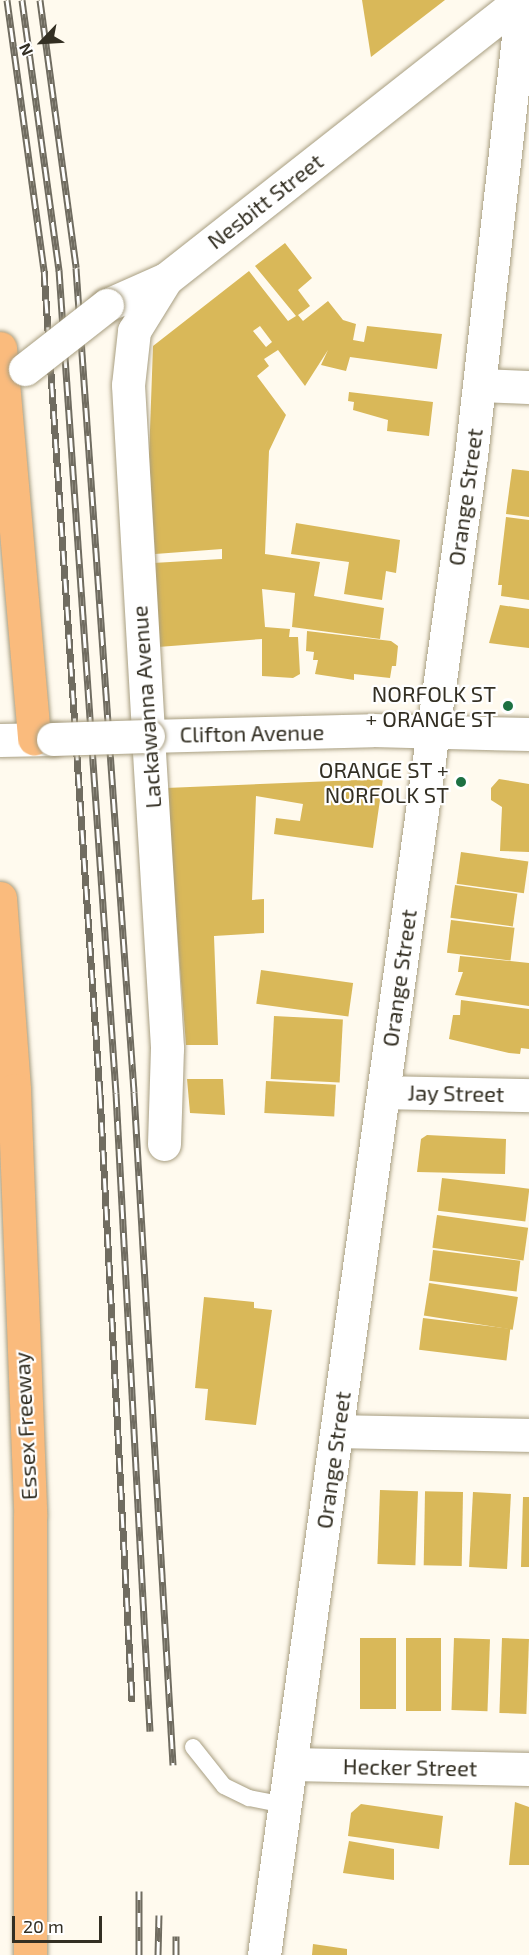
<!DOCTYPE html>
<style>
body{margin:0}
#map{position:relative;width:529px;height:1955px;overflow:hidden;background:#fffaee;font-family:"Exo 2",sans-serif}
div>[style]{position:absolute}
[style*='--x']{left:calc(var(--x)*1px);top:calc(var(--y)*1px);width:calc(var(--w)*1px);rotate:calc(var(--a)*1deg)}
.building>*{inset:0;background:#d9b859;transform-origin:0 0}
.roads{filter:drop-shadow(0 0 2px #a89e81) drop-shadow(0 0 2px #a89e81)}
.lane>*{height:16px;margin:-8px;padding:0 8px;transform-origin:8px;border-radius:8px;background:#fff}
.street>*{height:33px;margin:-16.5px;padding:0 16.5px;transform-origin:16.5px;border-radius:16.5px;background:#fff}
.secondary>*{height:33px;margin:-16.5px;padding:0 16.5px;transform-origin:16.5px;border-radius:16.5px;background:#fff}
.highway>*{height:33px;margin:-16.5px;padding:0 16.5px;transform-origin:16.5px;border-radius:16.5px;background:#fabb7d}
.rail>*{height:7px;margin-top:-3.5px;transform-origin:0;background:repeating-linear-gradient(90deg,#fff 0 14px,#706c60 0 28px);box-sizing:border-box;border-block:2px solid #706c60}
.bridges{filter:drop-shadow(0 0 2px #a89e81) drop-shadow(0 0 2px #a89e81)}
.secondary-bridge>*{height:33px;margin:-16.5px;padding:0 16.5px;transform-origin:16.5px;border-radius:16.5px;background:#fff}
.dots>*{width:16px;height:16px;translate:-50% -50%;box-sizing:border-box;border:3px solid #fff;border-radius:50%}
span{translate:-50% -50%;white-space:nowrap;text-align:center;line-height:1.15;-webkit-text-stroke:4.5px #fff;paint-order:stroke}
.street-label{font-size:22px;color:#332f23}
.poi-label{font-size:22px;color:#332f23}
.right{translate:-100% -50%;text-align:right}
.north{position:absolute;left:12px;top:12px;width:60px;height:60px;-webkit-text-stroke:4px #fff;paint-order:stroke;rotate:245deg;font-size:16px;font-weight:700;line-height:24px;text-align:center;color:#332f23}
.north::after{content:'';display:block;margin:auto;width:21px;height:27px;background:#332f23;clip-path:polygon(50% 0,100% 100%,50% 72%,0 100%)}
.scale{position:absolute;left:12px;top:1916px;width:90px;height:27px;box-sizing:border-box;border:3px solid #332f23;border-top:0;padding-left:8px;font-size:18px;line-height:21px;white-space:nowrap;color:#332f23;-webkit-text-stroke:4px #fff;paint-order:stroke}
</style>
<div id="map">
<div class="building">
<i style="clip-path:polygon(362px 0,445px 0,371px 57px)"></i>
<i style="clip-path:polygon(evenodd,285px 243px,312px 278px,298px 290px,310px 306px,298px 315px,303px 321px,328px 301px,343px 320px,356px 324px,353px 340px,364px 342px,367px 326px,442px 334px,437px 369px,350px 357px,346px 371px,321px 365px,328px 350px,305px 386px,278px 350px,264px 359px,269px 366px,257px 376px,286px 415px,269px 451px,265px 554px,320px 562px,314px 596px,384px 608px,380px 639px,292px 627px,295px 593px,262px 589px,265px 627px,290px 629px,289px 637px,298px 637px,300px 674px,293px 678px,262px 676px,262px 639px,158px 647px,153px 563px,222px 559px,222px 549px,155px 554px,149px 458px,153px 346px,249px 271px,288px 321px,296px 316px,255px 266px,285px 243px,260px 326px,272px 342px,266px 347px,253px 331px,260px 326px)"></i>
<i style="clip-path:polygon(349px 392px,433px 402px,429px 436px,387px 431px,388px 420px,353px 410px,354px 402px,348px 401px)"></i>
<i style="clip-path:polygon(512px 469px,529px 471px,529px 517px,506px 514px)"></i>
<i style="clip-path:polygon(506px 517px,529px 520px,529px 600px,501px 596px,502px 585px,498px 585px)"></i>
<i style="clip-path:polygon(296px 523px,400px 540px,396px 573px,386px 571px,382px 600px,344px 594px,349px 562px,291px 554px)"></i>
<i style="clip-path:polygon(500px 605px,529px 609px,529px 648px,489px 643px)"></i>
<i style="clip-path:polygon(307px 631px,391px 641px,398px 646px,396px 666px,392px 666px,390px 678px,354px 674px,354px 680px,315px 674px,318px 660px,313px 660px,314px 652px,306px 651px)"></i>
<i style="clip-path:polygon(383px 779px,373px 848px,274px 834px,276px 818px,300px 821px,303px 804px,256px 796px,252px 900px,264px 899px,264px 933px,214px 936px,218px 1045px,186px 1045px,166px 788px)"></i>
<i style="clip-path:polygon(499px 779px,529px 784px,529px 852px,500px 851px,502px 807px,491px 800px,491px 788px)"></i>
<i style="left:461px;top:852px;width:68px;height:32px;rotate:8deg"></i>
<i style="left:455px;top:885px;width:63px;height:33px;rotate:8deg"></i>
<i style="left:451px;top:920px;width:64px;height:33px;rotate:7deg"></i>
<i style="clip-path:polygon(460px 956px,529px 963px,529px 1006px,455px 995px,463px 972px,458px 972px)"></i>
<i style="left:261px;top:970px;width:93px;height:34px;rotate:8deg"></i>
<i style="clip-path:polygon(461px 1000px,529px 1009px,529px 1049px,521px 1048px,520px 1054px,509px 1053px,449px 1039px,453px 1015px,460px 1015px)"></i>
<i style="left:274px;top:1016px;width:69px;height:63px;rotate:3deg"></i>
<i style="clip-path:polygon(187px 1079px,223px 1079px,225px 1115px,190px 1113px)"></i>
<i style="left:266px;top:1081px;width:70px;height:32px;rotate:3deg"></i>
<i style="clip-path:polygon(427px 1135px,506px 1139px,505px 1174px,417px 1172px,421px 1139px)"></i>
<i style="left:442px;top:1178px;width:88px;height:33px;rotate:7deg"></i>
<i style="left:437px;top:1215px;width:92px;height:33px;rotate:8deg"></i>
<i style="left:433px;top:1250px;width:88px;height:31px;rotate:7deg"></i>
<i style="left:429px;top:1283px;width:90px;height:33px;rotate:9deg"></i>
<i style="clip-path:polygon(204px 1297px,254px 1302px,254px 1308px,272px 1310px,256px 1425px,205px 1420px,208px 1389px,195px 1388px)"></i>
<i style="left:423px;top:1318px;width:88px;height:32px;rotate:7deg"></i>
<i style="left:380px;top:1490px;width:38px;height:74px;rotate:2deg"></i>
<i style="left:463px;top:1492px;width:74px;height:38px;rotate:91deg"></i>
<i style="left:473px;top:1492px;width:38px;height:75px;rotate:3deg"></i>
<i style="clip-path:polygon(523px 1497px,529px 1497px,529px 1567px,521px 1567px)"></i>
<i style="left:360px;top:1638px;width:36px;height:71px"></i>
<i style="left:406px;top:1638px;width:35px;height:73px"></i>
<i style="left:454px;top:1638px;width:36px;height:72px;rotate:2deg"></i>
<i style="left:502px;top:1638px;width:27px;height:75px;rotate:2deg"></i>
<i style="clip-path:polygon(515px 1802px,529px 1807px,529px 1865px,509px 1865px)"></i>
<i style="clip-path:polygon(361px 1804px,443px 1816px,439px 1849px,348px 1836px,351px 1813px)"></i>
<i style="clip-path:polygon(349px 1841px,394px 1849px,394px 1880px,343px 1873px)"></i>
<i style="clip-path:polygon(313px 1944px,347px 1949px,347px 1955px,312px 1955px)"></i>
</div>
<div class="roads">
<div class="lane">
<i style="--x:193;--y:1747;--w:50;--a:51.5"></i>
<i style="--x:224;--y:1786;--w:28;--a:26"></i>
<i style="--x:249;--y:1798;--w:37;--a:11"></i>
</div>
<div class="street">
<i style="--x:479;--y:385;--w:50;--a:2.3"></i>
<i style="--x:148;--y:736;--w:313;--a:86.5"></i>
<i style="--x:167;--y:1048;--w:96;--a:91.8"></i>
<i style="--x:384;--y:1092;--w:145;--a:1.2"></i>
<i style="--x:337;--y:1431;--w:192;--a:1.2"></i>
<i style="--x:291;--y:1764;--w:238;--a:1.2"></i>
</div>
<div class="secondary">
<i style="--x:166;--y:279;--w:61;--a:121.6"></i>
<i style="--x:134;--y:331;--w:54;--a:96.3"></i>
<i style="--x:128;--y:385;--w:352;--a:86.7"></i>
<i style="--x:148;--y:736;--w:224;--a:-1.5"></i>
<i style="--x:372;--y:730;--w:157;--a:1.5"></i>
<i style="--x:107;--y:305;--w:64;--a:-23.8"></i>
<i style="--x:166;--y:279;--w:451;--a:-38.2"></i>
<i style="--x:0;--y:740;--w:53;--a:-1.1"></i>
<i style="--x:264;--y:1955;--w:1513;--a:-82.14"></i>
<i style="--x:471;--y:456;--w:459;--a:-83.6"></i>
</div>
<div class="highway">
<i style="--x:0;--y:348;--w:392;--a:85"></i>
<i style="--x:0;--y:898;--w:193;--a:85.8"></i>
<i style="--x:14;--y:1090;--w:426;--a:87.8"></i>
<i style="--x:30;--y:1516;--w:439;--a:90"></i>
</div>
</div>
<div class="rail">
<i style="--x:7;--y:0;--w:274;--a:82.2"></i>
<i style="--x:44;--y:271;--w:825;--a:86.11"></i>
<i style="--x:100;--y:1094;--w:608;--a:86.98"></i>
<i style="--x:22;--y:0;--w:273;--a:82.2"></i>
<i style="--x:59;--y:270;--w:825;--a:86.04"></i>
<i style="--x:116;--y:1093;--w:639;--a:86.95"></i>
<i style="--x:40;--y:0;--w:270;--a:82.3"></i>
<i style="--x:76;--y:268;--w:826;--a:85.97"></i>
<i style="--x:134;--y:1092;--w:674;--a:86.68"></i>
<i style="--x:139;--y:1955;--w:64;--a:-90"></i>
<i style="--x:158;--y:1955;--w:40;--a:-88.6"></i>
<i style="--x:176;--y:1955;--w:19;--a:-90"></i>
</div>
<div class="bridges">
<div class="secondary-bridge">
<i style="--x:25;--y:369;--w:104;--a:-38"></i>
<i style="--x:53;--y:739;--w:95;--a:-1.8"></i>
</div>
</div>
<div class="dots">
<i style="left:508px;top:706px;background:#1d7143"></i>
<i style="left:461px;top:782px;background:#1d7143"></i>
</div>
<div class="street-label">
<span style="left:265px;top:201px;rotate:-38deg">Nesbitt Street</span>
<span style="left:465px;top:497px;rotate:-82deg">Orange Street</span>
<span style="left:146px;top:707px;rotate:-94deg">Lackawanna Avenue</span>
<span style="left:252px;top:733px;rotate:-1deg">Clifton Avenue</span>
<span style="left:399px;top:978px;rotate:-82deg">Orange Street</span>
<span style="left:456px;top:1093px;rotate:1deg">Jay Street</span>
<span style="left:25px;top:1426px;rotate:-93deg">Essex Freeway</span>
<span style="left:333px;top:1460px;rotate:-82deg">Orange Street</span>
<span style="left:410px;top:1767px;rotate:1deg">Hecker Street</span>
</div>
<div class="poi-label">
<span class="right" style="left:496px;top:706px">NORFOLK ST<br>+ ORANGE ST</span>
<span class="right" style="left:449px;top:782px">ORANGE ST +<br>NORFOLK ST</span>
</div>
<div class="north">N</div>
<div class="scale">20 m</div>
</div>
